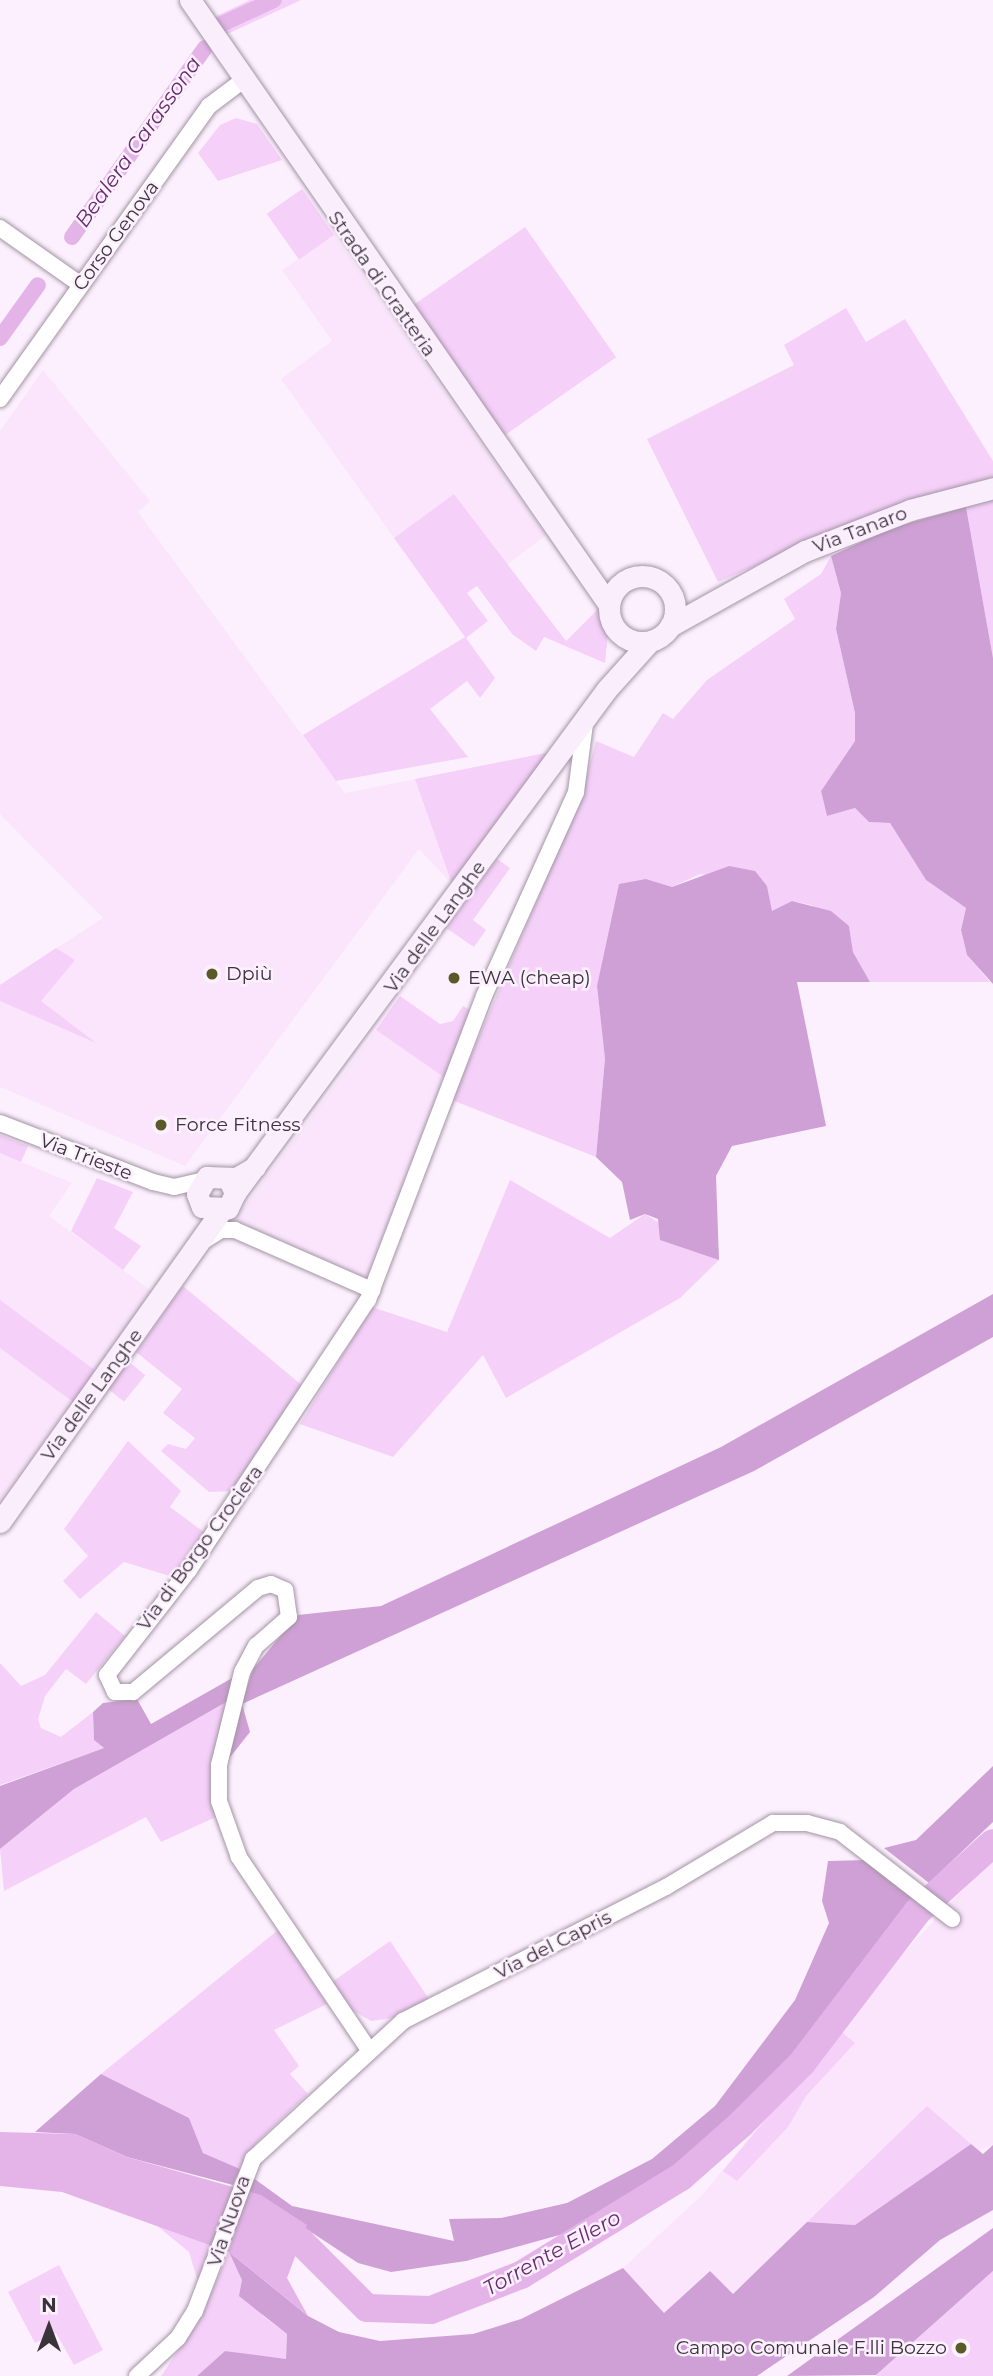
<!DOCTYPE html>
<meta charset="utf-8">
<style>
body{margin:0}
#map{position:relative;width:993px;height:2376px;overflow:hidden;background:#fdf0fe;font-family:Montserrat,sans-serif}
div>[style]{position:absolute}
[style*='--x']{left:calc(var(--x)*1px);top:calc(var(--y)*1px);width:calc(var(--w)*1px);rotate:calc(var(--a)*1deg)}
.built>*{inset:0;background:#fae5fd}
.green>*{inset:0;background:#f5d0f9;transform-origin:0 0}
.forest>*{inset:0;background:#cfa0d5}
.water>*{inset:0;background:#e4b4e9}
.canal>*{height:16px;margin:-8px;padding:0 8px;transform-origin:8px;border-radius:8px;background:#e4b4e9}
.river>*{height:28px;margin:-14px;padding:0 14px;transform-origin:14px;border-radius:14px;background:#e4b4e9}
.roads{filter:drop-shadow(0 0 2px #a394a5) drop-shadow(0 0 2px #a394a5)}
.street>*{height:16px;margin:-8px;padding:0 8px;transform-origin:8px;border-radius:8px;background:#fff}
.secondary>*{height:21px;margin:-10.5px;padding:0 10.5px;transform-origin:10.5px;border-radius:10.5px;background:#faedfc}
.secondary>.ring{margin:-10.5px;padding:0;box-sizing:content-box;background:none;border:21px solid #faedfc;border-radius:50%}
.dots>*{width:19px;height:19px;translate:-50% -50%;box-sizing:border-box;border:4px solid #fdf0fe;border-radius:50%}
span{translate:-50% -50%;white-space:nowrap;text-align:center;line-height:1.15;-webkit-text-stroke:5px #fdf0fe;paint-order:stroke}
.street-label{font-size:19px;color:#39333a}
.poi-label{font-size:19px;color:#39333a}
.left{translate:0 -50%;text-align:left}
.right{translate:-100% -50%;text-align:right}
.water-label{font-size:21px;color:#642c6c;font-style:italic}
.north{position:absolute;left:14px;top:2292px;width:70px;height:70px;-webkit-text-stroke:5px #fdf0fe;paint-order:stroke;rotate:0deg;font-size:19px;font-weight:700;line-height:28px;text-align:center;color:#39333a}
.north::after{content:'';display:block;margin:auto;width:24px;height:32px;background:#39333a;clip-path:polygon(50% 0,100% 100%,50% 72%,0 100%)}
</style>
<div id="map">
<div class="built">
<i style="clip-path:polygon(334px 235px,546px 535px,507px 565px,454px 494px,394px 538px,281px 379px,332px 341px,282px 270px)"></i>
<i style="clip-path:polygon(43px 370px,150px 501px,138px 512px,345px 793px,415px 779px,452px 884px,419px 849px,185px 1166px,0 1087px,0 985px,103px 918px,0 814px,0 431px)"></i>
<i style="clip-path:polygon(376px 1030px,445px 1078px,368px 1279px,234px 1220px)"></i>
<i style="clip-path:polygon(0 1153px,72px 1183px,49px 1216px,153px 1292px,0 1501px)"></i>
<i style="clip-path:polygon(993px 1858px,993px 2145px,807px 2222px,733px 2294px,709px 2271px,664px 2313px,623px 2268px,702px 2195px,878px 1980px)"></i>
</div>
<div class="green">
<i style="clip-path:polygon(250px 0,301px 0,223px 36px,212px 18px)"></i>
<i style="clip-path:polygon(236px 118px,257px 124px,282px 160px,218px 181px,198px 153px,220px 125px)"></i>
<i style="left:302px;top:189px;width:56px;height:43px;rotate:55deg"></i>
<i style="left:525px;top:227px;width:159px;height:141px;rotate:55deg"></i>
<i style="clip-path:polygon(846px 308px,866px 342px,905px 319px,993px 461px,993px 478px,891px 507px,718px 582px,647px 439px,794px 365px,784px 345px)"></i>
<i style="clip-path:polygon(454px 494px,566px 641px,598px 609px,608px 633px,605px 663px,544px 637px,536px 651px,512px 634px,477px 586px,467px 593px,488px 621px,466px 638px,495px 678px,480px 698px,467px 681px,430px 709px,468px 757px,336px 781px,303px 735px,465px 637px,394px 538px)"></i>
<i style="clip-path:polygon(993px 500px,993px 658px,966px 507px)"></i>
<i style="clip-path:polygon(831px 556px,841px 593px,836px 629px,855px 713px,855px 741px,821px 791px,827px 816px,855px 808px,869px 822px,890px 823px,926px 880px,966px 908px,961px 930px,967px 955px,990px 982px,870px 982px,853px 952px,849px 926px,811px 905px,792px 901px,772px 912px,767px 886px,700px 874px,672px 887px,646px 879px,597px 986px,605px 1059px,596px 1157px,452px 1100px,581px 797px,596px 741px,634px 757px,663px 713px,673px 719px,707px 680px,795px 619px,784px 599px,821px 574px)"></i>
<i style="clip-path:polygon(550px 752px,452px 884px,415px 779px)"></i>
<i style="clip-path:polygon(497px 859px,510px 868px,473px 920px,486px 930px,474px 947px,446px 928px)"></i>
<i style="clip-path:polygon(56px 948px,75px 960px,41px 1001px,96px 1043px,0 1001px,0 985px)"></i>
<i style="clip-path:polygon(400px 996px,440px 1024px,453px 1021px,463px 1006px,472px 1011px,445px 1078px,376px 1030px)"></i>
<i style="clip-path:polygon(0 1135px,28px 1146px,21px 1162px,0 1153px)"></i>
<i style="clip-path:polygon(97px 1178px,133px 1192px,114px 1228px,141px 1246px,123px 1270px,71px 1231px)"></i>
<i style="clip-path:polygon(510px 1180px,610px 1238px,645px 1214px,719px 1260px,680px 1298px,506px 1398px,483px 1355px,393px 1457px,300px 1424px,372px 1307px,447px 1332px)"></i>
<i style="clip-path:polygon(183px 1286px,304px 1387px,232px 1491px,209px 1492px,161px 1451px,168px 1444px,186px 1449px,195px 1438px,163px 1413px,182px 1389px,136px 1352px)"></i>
<i style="clip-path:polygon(0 1300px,96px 1371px,73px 1402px,0 1348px)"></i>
<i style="left:129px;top:1362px;width:21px;height:34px;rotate:39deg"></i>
<i style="clip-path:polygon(128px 1441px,181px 1491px,170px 1507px,205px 1533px,173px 1577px,124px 1562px,80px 1599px,63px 1581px,88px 1556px,64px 1529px)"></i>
<i style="clip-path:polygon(96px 1612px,125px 1636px,86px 1684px,66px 1669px,45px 1696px,38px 1719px,41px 1728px,61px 1737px,93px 1712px,94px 1740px,104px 1748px,0 1785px,0 1663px,21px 1686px,45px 1675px)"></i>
<i style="clip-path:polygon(228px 1701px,216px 1817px,161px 1842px,146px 1817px,4px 1891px,0 1849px,74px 1789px)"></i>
<i style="clip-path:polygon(278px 1930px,327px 2004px,274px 2030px,299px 2066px,290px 2074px,308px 2094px,257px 2142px,240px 2169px,203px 2153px,189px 2118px,101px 2074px)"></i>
<i style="clip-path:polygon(390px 1941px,429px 1999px,393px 2018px,371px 2021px,350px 2009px,332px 1982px)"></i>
<i style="clip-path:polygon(839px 2030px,855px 2043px,806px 2096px,788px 2127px,737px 2181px,723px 2171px)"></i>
<i style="clip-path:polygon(927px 2106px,971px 2144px,855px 2225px,807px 2222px)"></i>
<i style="clip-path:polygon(156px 2225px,213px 2246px,198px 2282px,189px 2252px)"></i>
<i style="clip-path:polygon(229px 2252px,263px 2316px,287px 2334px,286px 2360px,225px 2351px,197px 2376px,161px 2376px,200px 2318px)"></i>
<i style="clip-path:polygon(59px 2265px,103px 2350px,74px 2365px,56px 2333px,35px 2343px,8px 2292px)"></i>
<i style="clip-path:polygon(993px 2271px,993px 2376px,877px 2376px,876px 2375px)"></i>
</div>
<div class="forest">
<i style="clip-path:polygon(966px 507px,993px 658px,993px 984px,967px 955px,961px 930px,966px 908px,926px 880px,890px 823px,869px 822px,855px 808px,827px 816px,821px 791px,855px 741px,855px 713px,836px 629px,841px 593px,831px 556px,892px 528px)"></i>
<i style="clip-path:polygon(729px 866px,755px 871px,767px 886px,772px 911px,792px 901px,831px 911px,849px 926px,853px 952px,870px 982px,797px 982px,826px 1126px,732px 1146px,716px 1176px,719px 1260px,660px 1240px,658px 1219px,645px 1214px,630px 1220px,622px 1182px,596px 1157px,605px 1059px,597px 986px,619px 884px,646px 879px,672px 887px)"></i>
<i style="clip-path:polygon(993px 1294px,993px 1337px,754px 1471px,242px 1704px,250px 1732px,227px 1761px,241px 1705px,253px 1669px,298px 1615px,381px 1606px,721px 1447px)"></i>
<i style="clip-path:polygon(234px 1677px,228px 1701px,74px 1789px,0 1849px,0 1786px,104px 1748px,94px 1740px,93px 1712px,103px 1703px,137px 1699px,151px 1724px)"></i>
<i style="clip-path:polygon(993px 1766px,993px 1822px,929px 1883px,884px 1848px,916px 1840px)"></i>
<i style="clip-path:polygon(868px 1860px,918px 1899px,797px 2057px,676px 2171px,574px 2231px,466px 2261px,391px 2272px,358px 2263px,247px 2190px,252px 2177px,292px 2206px,454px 2241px,449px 2219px,501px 2218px,567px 2203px,652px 2159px,715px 2106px,795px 2000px,829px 1923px,822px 1901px,828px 1861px)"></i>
<i style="clip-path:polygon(101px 2074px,189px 2118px,203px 2153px,240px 2169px,233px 2185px,127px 2157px,75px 2134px,35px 2132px)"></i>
<i style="clip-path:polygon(971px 2144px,983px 2154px,993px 2145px,993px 2210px,940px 2240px,874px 2297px,757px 2376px,197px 2376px,225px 2351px,286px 2359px,287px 2334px,239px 2296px,242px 2280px,229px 2252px,308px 2316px,339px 2332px,380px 2341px,473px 2334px,521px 2319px,623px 2268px,664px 2313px,710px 2271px,733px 2294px,807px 2222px,855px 2225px)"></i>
<i style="clip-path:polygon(993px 2228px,993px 2271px,876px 2375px,787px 2376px)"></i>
</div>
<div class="water">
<i style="clip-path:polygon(0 2132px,75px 2134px,127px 2157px,261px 2195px,307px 2225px,287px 2278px,308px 2316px,229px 2252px,62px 2192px,0 2186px)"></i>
</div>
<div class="canal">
<i style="--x:222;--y:24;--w:57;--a:-24.8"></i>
<i style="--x:72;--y:237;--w:231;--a:-54.9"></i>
<i style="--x:0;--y:338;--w:65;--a:-54.4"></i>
</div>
<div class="river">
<i style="--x:268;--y:2225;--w:37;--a:27"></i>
<i style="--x:301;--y:2242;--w:93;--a:45"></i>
<i style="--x:367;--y:2308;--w:64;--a:1.8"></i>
<i style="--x:431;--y:2310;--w:97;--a:-21.3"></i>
<i style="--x:521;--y:2275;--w:188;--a:-31.5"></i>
<i style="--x:681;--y:2177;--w:79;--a:-41.4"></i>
<i style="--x:740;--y:2125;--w:88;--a:-45"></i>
<i style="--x:802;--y:2063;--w:191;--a:-52.7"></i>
<i style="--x:918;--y:1911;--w:101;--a:-42.2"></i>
</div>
<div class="roads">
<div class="street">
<i style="--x:0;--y:228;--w:99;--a:35.1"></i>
<i style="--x:0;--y:399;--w:360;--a:-54.5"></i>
<i style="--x:209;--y:106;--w:40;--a:-37"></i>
<i style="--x:0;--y:1123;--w:164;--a:21.1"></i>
<i style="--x:153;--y:1182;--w:22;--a:13"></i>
<i style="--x:174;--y:1187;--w:28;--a:-13"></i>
<i style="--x:205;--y:1240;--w:19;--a:-32"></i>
<i style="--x:221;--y:1230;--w:14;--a:0"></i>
<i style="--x:235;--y:1230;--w:150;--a:23.7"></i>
<i style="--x:369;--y:2050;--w:233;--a:-124"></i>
<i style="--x:239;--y:1857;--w:59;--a:-109.7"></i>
<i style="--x:219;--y:1801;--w:36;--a:-90"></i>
<i style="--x:219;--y:1765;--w:96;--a:-76.1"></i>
<i style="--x:242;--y:1672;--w:30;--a:-62"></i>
<i style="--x:256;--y:1646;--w:44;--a:-41.3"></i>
<i style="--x:289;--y:1617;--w:27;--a:-98"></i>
<i style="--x:285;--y:1590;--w:15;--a:-157"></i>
<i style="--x:271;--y:1584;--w:14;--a:163"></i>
<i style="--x:258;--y:1588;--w:163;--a:140.2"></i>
<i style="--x:133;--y:1692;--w:18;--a:180"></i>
<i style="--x:115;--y:1692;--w:19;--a:-115"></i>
<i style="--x:107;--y:1675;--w:133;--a:-52"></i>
<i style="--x:189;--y:1570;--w:324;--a:-56.5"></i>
<i style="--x:368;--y:1300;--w:325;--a:-69.1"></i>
<i style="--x:484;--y:996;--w:224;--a:-65.7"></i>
<i style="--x:576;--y:792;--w:69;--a:-82.5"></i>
<i style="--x:137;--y:2376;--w:56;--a:-42.8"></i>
<i style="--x:178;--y:2338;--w:32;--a:-58"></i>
<i style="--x:195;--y:2311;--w:163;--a:-69.1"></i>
<i style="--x:253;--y:2159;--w:204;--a:-42.6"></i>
<i style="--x:403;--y:2021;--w:295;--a:-27"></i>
<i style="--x:666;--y:1887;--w:125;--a:-30.9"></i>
<i style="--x:773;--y:1823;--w:34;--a:0"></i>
<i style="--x:807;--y:1823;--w:34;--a:15"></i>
<i style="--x:840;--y:1832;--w:142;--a:37.8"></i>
</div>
<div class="secondary">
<i style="--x:190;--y:0;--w:736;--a:55.29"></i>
<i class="ring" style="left:609px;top:576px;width:45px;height:45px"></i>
<i style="--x:670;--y:626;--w:154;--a:-29.1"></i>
<i style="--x:805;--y:551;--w:113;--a:-21.3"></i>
<i style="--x:910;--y:510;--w:86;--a:-14.8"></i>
<i style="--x:228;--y:1178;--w:17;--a:65"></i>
<i style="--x:235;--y:1193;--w:17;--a:115"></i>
<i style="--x:228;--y:1208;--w:26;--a:-178"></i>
<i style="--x:202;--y:1207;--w:14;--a:-111"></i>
<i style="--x:197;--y:1194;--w:20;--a:-60"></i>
<i style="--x:207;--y:1177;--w:29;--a:2"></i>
<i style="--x:236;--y:1178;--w:22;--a:-30"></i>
<i style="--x:235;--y:1193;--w:626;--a:-53.57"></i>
<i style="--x:607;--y:689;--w:64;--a:-48.1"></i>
<i style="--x:0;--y:1522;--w:380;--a:-54.6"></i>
</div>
</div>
<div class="dots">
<i style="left:212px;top:974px;background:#595a28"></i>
<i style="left:454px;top:978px;background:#595a28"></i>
<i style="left:161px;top:1125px;background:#595a28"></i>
<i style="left:961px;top:2348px;background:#595a28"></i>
</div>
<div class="street-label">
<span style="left:116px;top:236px;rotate:-54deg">Corso Genova</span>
<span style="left:382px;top:284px;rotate:55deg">Strada di Gratteria</span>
<span style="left:860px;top:530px;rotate:-21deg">Via Tanaro</span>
<span style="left:435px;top:927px;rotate:-54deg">Via delle Langhe</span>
<span style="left:86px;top:1157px;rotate:21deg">Via Trieste</span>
<span style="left:92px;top:1395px;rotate:-54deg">Via delle Langhe</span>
<span style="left:200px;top:1548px;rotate:-54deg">Via di Borgo Crociera</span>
<span style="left:553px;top:1945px;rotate:-27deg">Via del Capris</span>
<span style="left:229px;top:2221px;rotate:-71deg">Via Nuova</span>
</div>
<div class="poi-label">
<span class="left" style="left:226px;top:974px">Dpiù</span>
<span class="left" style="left:468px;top:978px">EWA (cheap)</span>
<span class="left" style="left:175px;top:1125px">Force Fitness</span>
<span class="right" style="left:947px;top:2348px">Campo Comunale F.lli Bozzo</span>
</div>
<div class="water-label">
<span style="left:138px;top:142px;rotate:-55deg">Bealera Carassona</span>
<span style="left:552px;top:2253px;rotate:-29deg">Torrente Ellero</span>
</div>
<div class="north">N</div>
</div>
